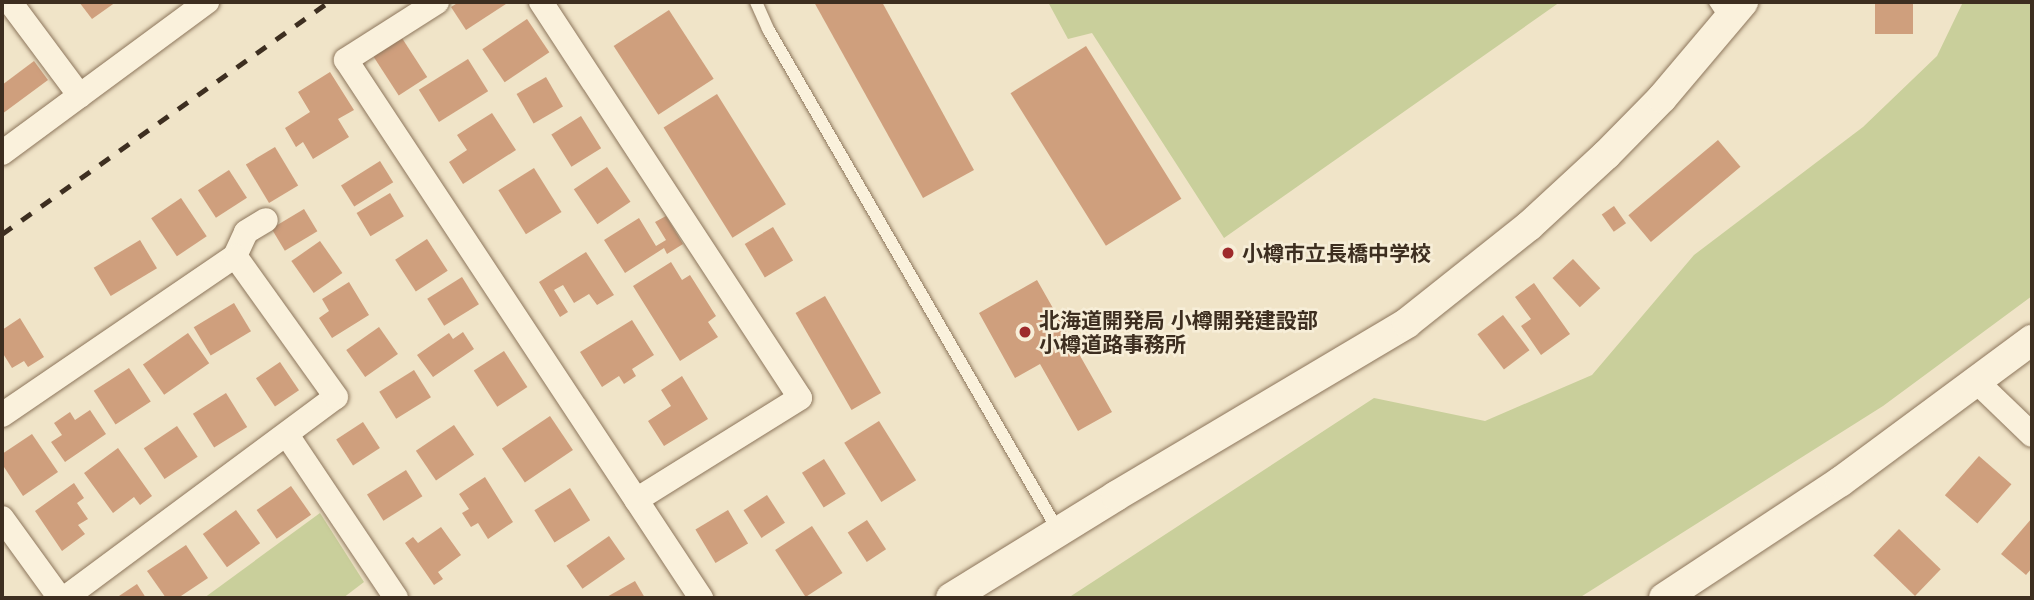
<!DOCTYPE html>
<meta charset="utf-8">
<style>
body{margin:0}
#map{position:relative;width:2034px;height:600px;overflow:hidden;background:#f0e4c8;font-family:"PT Serif","Noto Sans JP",serif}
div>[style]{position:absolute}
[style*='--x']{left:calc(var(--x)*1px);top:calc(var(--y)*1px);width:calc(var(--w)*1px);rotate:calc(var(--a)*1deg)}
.green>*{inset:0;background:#c9cf9b}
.building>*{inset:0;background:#cf9f7d;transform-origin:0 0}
.roads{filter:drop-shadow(0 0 2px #8d765c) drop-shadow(0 0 2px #8d765c)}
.service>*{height:12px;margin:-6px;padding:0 6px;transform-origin:6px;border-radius:6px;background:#faf1dc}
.minor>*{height:24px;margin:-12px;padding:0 12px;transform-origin:12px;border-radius:12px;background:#faf1dc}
.tertiary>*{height:30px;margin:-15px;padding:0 15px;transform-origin:15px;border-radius:15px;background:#faf1dc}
.rail>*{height:5px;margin-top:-2.5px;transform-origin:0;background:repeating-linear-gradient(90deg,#3d2e20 0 12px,transparent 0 24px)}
.dots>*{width:19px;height:19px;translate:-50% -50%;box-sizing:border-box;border:4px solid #f7eed8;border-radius:50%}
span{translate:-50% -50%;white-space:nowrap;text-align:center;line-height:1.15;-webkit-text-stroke:5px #f7eed8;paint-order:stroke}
.poi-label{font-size:21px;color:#3d2e20;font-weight:700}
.left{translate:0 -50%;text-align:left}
.frame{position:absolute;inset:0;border:4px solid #3d2e20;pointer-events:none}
</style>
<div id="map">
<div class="green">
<i style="clip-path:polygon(1048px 2px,1560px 2px,1224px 238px,1092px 33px,1068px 39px)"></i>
<i style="clip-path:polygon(1963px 2px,2032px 2px,2032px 296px,1883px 406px,1579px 598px,1068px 598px,1374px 398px,1485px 421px,1592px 375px,1694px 255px,1863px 127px,1937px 56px)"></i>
<i style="clip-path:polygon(320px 513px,364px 582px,343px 598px,204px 598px)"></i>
</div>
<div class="building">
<i style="clip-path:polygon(79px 2px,116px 2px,92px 19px)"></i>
<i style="clip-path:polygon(459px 2px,509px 2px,466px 30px,451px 7px)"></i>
<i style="clip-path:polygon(814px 2px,882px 2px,974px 170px,923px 198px)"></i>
<i style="left:1875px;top:2px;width:38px;height:32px"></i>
<i style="left:669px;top:10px;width:82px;height:66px;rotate:57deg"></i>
<i style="left:527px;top:19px;width:40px;height:54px;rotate:56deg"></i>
<i style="left:400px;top:35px;width:50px;height:34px;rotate:57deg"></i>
<i style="left:1086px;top:46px;width:180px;height:89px;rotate:58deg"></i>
<i style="left:468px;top:59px;width:38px;height:58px;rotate:58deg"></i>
<i style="clip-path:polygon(34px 61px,48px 80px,2px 114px,2px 85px)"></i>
<i style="clip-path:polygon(330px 72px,354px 110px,338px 119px,349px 137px,313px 159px,303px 142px,296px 147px,285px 128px,310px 112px,298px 92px)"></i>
<i style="left:546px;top:77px;width:34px;height:34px;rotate:60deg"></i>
<i style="left:717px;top:94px;width:130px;height:63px;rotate:58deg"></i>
<i style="clip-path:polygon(492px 113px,516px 150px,463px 184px,449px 162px,467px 150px,457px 135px)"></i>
<i style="left:581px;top:116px;width:38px;height:35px;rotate:58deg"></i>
<i style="left:1718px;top:140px;width:35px;height:117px;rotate:50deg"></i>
<i style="left:275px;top:147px;width:45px;height:34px;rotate:59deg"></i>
<i style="left:380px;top:161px;width:25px;height:46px;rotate:58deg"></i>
<i style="left:607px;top:167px;width:42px;height:40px;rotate:56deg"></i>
<i style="left:534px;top:168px;width:52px;height:42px;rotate:58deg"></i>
<i style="left:229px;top:170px;width:33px;height:37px;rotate:57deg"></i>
<i style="left:390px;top:193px;width:27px;height:39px;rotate:59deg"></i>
<i style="left:181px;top:198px;width:46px;height:36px;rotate:56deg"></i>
<i style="left:1614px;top:206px;width:21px;height:15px;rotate:55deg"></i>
<i style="left:304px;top:209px;width:26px;height:38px;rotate:59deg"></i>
<i style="clip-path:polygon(666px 216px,683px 244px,667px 254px,664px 248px,625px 273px,604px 240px,639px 218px,656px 246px,666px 240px,655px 222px)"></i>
<i style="left:773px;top:227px;width:39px;height:33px;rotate:59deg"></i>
<i style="left:427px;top:239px;width:38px;height:38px;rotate:57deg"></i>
<i style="left:140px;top:240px;width:33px;height:54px;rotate:59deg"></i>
<i style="left:320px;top:241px;width:39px;height:35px;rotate:55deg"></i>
<i style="clip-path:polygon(586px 252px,614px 295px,597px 305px,589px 294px,574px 303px,563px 285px,554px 290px,568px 312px,560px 317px,539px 282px)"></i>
<i style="left:1573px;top:259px;width:40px;height:28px;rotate:47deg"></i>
<i style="clip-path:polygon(671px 262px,682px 280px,690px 275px,716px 316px,708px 322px,718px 337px,680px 361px,633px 286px)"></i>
<i style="left:462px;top:277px;width:32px;height:41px;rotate:58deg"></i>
<i style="clip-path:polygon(1037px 280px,1112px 412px,1078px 431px,1040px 364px,1015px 378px,979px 313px)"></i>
<i style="clip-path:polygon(349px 282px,369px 315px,332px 338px,319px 318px,329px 311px,322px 299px)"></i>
<i style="clip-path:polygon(1534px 283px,1570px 334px,1541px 355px,1521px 326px,1531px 319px,1515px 297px)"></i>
<i style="left:825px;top:296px;width:112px;height:34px;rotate:60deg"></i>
<i style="left:234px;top:303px;width:33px;height:47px;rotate:59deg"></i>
<i style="left:1503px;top:315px;width:44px;height:32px;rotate:53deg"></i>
<i style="clip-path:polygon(20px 318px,44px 357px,28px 367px,24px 361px,12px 368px,2px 352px,2px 330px)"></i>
<i style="clip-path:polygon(632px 320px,654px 355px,632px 369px,636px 376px,624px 384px,619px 376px,602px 387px,580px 352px)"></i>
<i style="left:379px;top:327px;width:33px;height:40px;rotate:55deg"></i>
<i style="clip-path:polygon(463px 332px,474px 349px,433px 377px,417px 355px,449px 333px,453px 339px)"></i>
<i style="left:188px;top:333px;width:37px;height:55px;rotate:55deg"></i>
<i style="left:504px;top:351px;width:43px;height:36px;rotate:57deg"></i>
<i style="left:280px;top:362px;width:34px;height:29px;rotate:56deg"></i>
<i style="left:129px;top:368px;width:40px;height:42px;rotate:57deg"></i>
<i style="left:414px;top:370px;width:32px;height:41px;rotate:58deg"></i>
<i style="clip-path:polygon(682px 376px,708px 419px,664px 446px,648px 421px,671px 406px,661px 390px)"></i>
<i style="left:226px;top:393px;width:40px;height:39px;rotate:58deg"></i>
<i style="clip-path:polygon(90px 410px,106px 434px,65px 462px,51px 442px,62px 435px,54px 423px,70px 412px,75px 420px)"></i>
<i style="left:550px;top:416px;width:41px;height:58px;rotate:56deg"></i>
<i style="left:879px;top:421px;width:70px;height:41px;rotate:58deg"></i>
<i style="left:363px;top:422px;width:31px;height:32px;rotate:57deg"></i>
<i style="left:454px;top:425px;width:36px;height:46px;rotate:56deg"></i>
<i style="left:177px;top:426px;width:37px;height:40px;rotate:56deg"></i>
<i style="clip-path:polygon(32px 434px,58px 472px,23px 496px,2px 464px,2px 454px)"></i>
<i style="clip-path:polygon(118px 448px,152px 496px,140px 505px,134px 497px,113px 513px,84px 473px)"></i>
<i style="left:1979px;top:456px;width:43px;height:52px;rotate:41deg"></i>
<i style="left:824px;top:459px;width:41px;height:26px;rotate:58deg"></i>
<i style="left:406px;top:470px;width:31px;height:46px;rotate:58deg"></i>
<i style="clip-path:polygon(485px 477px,513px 522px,488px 539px,478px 523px,471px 527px,462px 513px,469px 509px,459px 494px)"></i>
<i style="clip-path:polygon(74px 483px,84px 498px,77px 503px,88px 519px,78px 525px,85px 534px,62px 551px,35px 511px)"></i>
<i style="left:291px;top:486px;width:35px;height:42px;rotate:55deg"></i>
<i style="left:570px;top:488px;width:38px;height:42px;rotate:58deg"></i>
<i style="left:767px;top:495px;width:33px;height:28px;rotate:57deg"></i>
<i style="left:236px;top:510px;width:41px;height:41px;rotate:54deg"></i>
<i style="left:728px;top:510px;width:39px;height:38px;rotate:59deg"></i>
<i style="clip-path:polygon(2032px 518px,2032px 568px,2026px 575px,2001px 554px)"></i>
<i style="left:867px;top:520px;width:35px;height:23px;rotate:57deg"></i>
<i style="left:812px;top:526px;width:56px;height:44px;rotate:57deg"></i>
<i style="clip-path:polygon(441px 527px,461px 555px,438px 572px,443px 579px,434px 585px,405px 543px,413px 537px,418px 543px)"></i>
<i style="left:1899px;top:529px;width:58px;height:37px;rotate:44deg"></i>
<i style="left:609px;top:536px;width:28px;height:52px;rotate:55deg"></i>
<i style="clip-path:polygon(186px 545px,208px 578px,178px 598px,166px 598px,147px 571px)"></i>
<i style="clip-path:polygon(635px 581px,645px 598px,605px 598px)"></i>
<i style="clip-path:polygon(137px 584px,146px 598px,116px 598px)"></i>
</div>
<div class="roads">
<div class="service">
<i style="--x:756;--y:2;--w:30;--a:66"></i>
<i style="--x:768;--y:29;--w:581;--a:59.95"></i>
<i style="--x:1715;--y:2;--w:23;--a:56"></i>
</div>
<div class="minor">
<i style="--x:10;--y:2;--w:117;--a:53.3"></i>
<i style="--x:437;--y:2;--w:108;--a:147.5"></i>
<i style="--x:346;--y:60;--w:645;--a:56.58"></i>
<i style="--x:541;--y:2;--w:473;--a:56.8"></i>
<i style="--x:800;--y:398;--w:193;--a:148.1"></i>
<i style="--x:2;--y:153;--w:255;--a:-36.4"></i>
<i style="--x:1977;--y:382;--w:76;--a:43.9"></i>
<i style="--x:2;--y:415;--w:282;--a:-34.3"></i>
<i style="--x:235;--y:256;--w:26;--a:-65"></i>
<i style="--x:246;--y:232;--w:23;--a:-31"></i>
<i style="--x:287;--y:435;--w:196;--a:56.2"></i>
<i style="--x:2;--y:518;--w:99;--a:54.1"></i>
<i style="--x:65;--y:598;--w:337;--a:-36.6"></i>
<i style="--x:336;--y:397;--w:173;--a:-125.6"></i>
</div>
<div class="tertiary">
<i style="--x:951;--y:598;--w:194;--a:-31.7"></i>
<i style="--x:1116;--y:496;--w:339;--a:-30.7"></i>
<i style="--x:1407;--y:323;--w:156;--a:-38.5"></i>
<i style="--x:1529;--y:226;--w:105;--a:-42.7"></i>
<i style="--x:1606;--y:155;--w:80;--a:-45.5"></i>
<i style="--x:1662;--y:98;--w:126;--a:-49.8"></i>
<i style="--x:1664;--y:598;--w:211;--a:-33.4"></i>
<i style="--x:1840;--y:482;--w:239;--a:-36.5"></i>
</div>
</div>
<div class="rail">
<i style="--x:2;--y:234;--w:401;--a:-35.4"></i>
</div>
<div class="dots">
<i style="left:1228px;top:253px;background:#9e2a2b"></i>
<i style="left:1025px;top:332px;background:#9e2a2b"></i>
</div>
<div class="poi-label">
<span class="left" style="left:1242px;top:253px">小樽市立長橋中学校</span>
<span class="left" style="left:1039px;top:332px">北海道開発局 小樽開発建設部<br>小樽道路事務所</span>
</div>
<div class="frame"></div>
</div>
